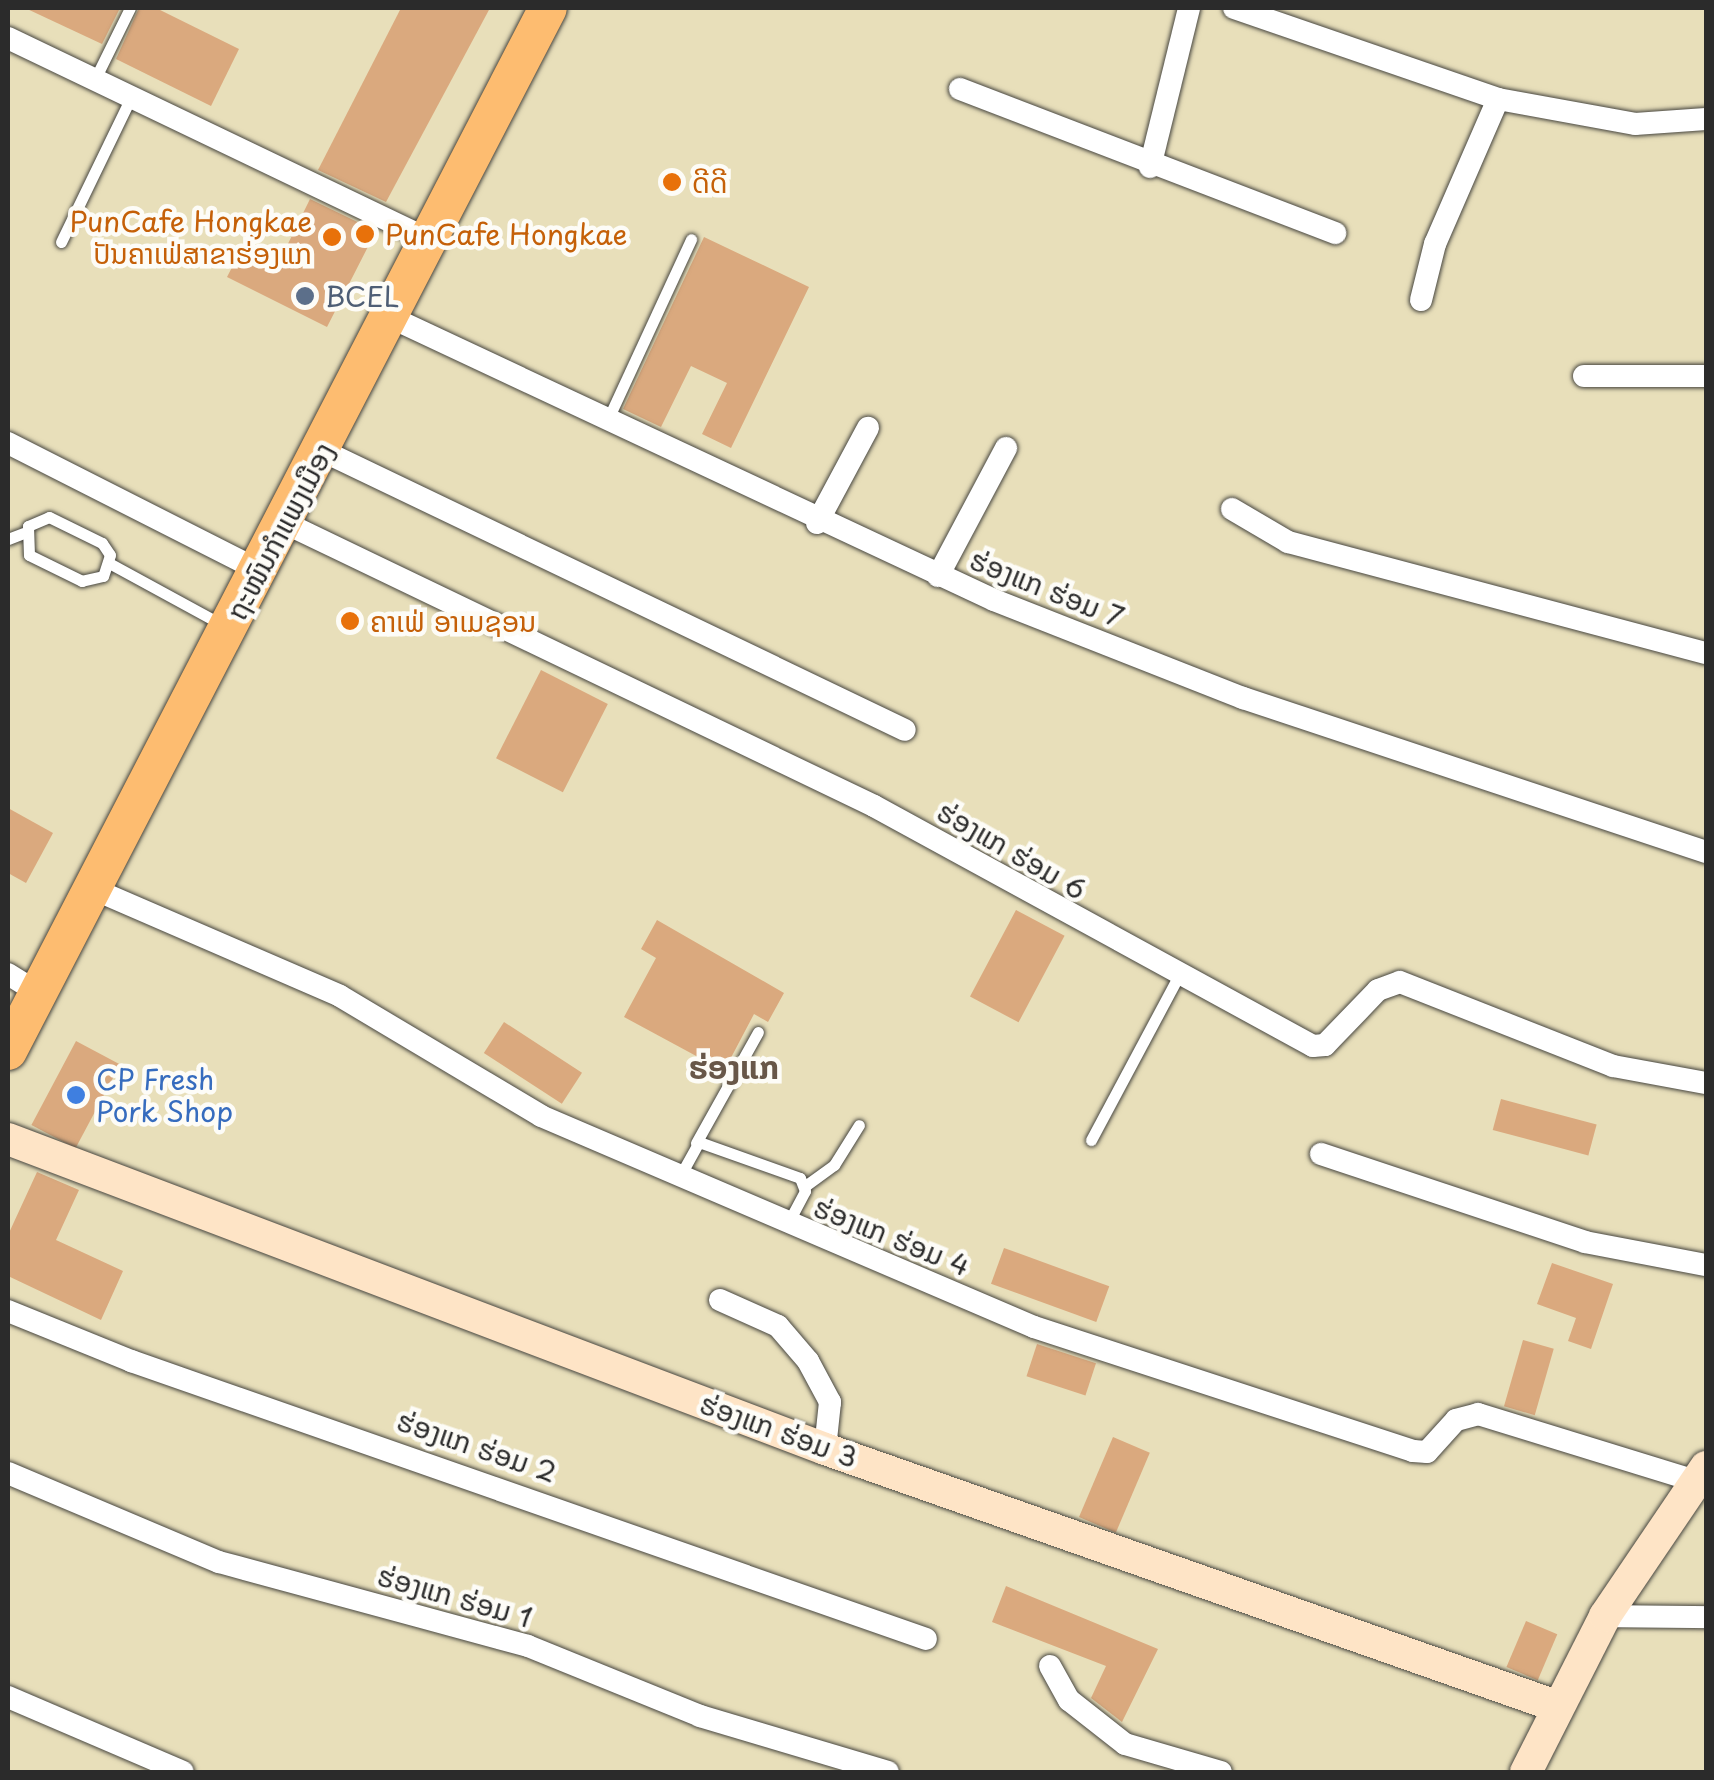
<!DOCTYPE html>
<meta charset="utf-8">
<style>
body{margin:0}
#map{position:relative;width:1714px;height:1780px;overflow:hidden;background:#e8dfba;font-family:"Playpen Sans","Noto Sans Lao",sans-serif}
div>[style]{position:absolute}
[style*='--x']{left:calc(var(--x)*1px);top:calc(var(--y)*1px);width:calc(var(--w)*1px);rotate:calc(var(--a)*1deg)}
.building>*{inset:0;background:#daa97e;transform-origin:0 0}
.roads{filter:drop-shadow(0 0 2px #474640) drop-shadow(0 0 2px #474640)}
.lane>*{height:11px;margin:-5.5px;padding:0 5.5px;transform-origin:5.5px;border-radius:5.5px;background:#fff}
.street>*{height:22px;margin:-11px;padding:0 11px;transform-origin:11px;border-radius:11px;background:#fff}
.secondary>*{height:32px;margin:-16px;padding:0 16px;transform-origin:16px;border-radius:16px;background:#fee4c6}
.primary>*{height:38px;margin:-19px;padding:0 19px;transform-origin:19px;border-radius:19px;background:#fdbc70}
.dots>*{width:28px;height:28px;translate:-50% -50%;box-sizing:border-box;border:5px solid #fdfcf7;border-radius:50%}
span{translate:-50% -50%;white-space:nowrap;text-align:center;line-height:1.15;-webkit-text-stroke:9px #fdfcf7;paint-order:stroke}
.food-label{font-size:28px;color:#c56008}
.left{translate:0 -50%;text-align:left}
.right{translate:-100% -50%;text-align:right}
.service-label{font-size:28px;color:#4e5e75}
.street-label{font-size:28px;color:#2b2b2b}
.shop-label{font-size:28px;color:#366cbe}
.quarter-label{font-size:32px;color:#685748;font-weight:700}
.frame{position:absolute;inset:0;border:10px solid #2b2b2b;pointer-events:none}
</style>
<div id="map">
<div class="building">
<i style="clip-path:polygon(25px 8px,120px 8px,102px 44px)"></i>
<i style="clip-path:polygon(139px 8px,156px 8px,239px 49px,211px 106px,116px 59px)"></i>
<i style="clip-path:polygon(401px 8px,490px 8px,386px 202px,318px 170px)"></i>
<i style="clip-path:polygon(310px 199px,376px 231px,327px 327px,227px 277px,245px 242px,280px 260px)"></i>
<i style="clip-path:polygon(704px 237px,809px 287px,731px 448px,702px 434px,727px 383px,691px 366px,661px 427px,623px 409px)"></i>
<i style="left:541px;top:670px;width:75px;height:99px;rotate:27deg"></i>
<i style="clip-path:polygon(8px 808px,53px 833px,26px 883px,8px 873px)"></i>
<i style="left:1016px;top:910px;width:55px;height:98px;rotate:28deg"></i>
<i style="clip-path:polygon(657px 920px,784px 993px,768px 1022px,754px 1014px,724px 1071px,624px 1017px,656px 958px,641px 949px)"></i>
<i style="left:504px;top:1022px;width:93px;height:37px;rotate:33deg"></i>
<i style="left:76px;top:1041px;width:50px;height:95px;rotate:28deg"></i>
<i style="left:1501px;top:1099px;width:99px;height:32px;rotate:15deg"></i>
<i style="clip-path:polygon(37px 1172px,79px 1190px,56px 1240px,123px 1271px,101px 1320px,8px 1276px,8px 1235px)"></i>
<i style="left:1004px;top:1248px;width:112px;height:38px;rotate:20deg"></i>
<i style="clip-path:polygon(1552px 1263px,1613px 1284px,1591px 1349px,1568px 1341px,1576px 1318px,1537px 1304px)"></i>
<i style="left:1523px;top:1340px;width:32px;height:69px;rotate:16deg"></i>
<i style="left:1037px;top:1344px;width:62px;height:34px;rotate:18deg"></i>
<i style="left:1113px;top:1437px;width:40px;height:87px;rotate:23deg"></i>
<i style="clip-path:polygon(1006px 1586px,1158px 1649px,1122px 1722px,1091px 1698px,1106px 1666px,992px 1622px)"></i>
<i style="left:1526px;top:1621px;width:34px;height:50px;rotate:23deg"></i>
</div>
<div class="roads">
<div class="lane">
<i style="--x:95;--y:79;--w:79;--a:-63.8"></i>
<i style="--x:61;--y:242;--w:161;--a:-64.2"></i>
<i style="--x:608;--y:419;--w:198;--a:-65.2"></i>
<i style="--x:49;--y:517;--w:59;--a:26.1"></i>
<i style="--x:102;--y:543;--w:14;--a:56"></i>
<i style="--x:110;--y:555;--w:22;--a:108"></i>
<i style="--x:103;--y:576;--w:22;--a:167"></i>
<i style="--x:82;--y:581;--w:59;--a:-153.9"></i>
<i style="--x:29;--y:555;--w:29;--a:-92"></i>
<i style="--x:28;--y:526;--w:23;--a:-23"></i>
<i style="--x:8;--y:539;--w:17;--a:-21"></i>
<i style="--x:109;--y:563;--w:128;--a:28.6"></i>
<i style="--x:1091;--y:1140;--w:185;--a:-61.9"></i>
<i style="--x:696;--y:1143;--w:127;--a:-60.8"></i>
<i style="--x:680;--y:1176;--w:39;--a:-61"></i>
<i style="--x:699;--y:1142;--w:107;--a:19.6"></i>
<i style="--x:800;--y:1178;--w:14;--a:69"></i>
<i style="--x:805;--y:1191;--w:38;--a:118"></i>
<i style="--x:805;--y:1186;--w:36;--a:-36"></i>
<i style="--x:834;--y:1165;--w:47;--a:-58"></i>
</div>
<div class="street">
<i style="--x:1234;--y:8;--w:279;--a:19"></i>
<i style="--x:1498;--y:99;--w:139;--a:10.3"></i>
<i style="--x:1635;--y:124;--w:71;--a:-4"></i>
<i style="--x:8;--y:38;--w:468;--a:25.6"></i>
<i style="--x:960;--y:89;--w:402;--a:21"></i>
<i style="--x:1150;--y:167;--w:164;--a:-76.2"></i>
<i style="--x:1421;--y:300;--w:58;--a:-76"></i>
<i style="--x:1435;--y:244;--w:158;--a:-66.5"></i>
<i style="--x:390;--y:317;--w:667;--a:25.11"></i>
<i style="--x:994;--y:600;--w:268;--a:21.5"></i>
<i style="--x:1243;--y:698;--w:488;--a:18.4"></i>
<i style="--x:1584;--y:376;--w:122;--a:0"></i>
<i style="--x:8;--y:443;--w:283;--a:26.9"></i>
<i style="--x:323;--y:451;--w:645;--a:25.61"></i>
<i style="--x:1232;--y:509;--w:65;--a:30.5"></i>
<i style="--x:1288;--y:542;--w:432;--a:14.9"></i>
<i style="--x:285;--y:523;--w:653;--a:25.66"></i>
<i style="--x:874;--y:806;--w:500;--a:28.67"></i>
<i style="--x:1313;--y:1046;--w:12;--a:-5"></i>
<i style="--x:1325;--y:1045;--w:76;--a:-46.1"></i>
<i style="--x:1378;--y:990;--w:23;--a:-20"></i>
<i style="--x:1400;--y:982;--w:229;--a:21.5"></i>
<i style="--x:1613;--y:1066;--w:95;--a:10.4"></i>
<i style="--x:817;--y:523;--w:108;--a:-61.8"></i>
<i style="--x:938;--y:576;--w:145;--a:-62"></i>
<i style="--x:91;--y:888;--w:271;--a:23.4"></i>
<i style="--x:340;--y:996;--w:234;--a:30.8"></i>
<i style="--x:541;--y:1116;--w:536;--a:23.17"></i>
<i style="--x:1034;--y:1327;--w:399;--a:18.1"></i>
<i style="--x:1413;--y:1451;--w:14;--a:4"></i>
<i style="--x:1427;--y:1452;--w:43;--a:-47.8"></i>
<i style="--x:1456;--y:1420;--w:23;--a:-15"></i>
<i style="--x:1478;--y:1414;--w:231;--a:17.1"></i>
<i style="--x:8;--y:974;--w:34;--a:32"></i>
<i style="--x:1321;--y:1154;--w:278;--a:18.4"></i>
<i style="--x:1585;--y:1242;--w:123;--a:10.8"></i>
<i style="--x:720;--y:1300;--w:64;--a:24.1"></i>
<i style="--x:778;--y:1326;--w:46;--a:49.4"></i>
<i style="--x:808;--y:1361;--w:47;--a:61.8"></i>
<i style="--x:830;--y:1402;--w:47;--a:96.1"></i>
<i style="--x:8;--y:1311;--w:133;--a:22.1"></i>
<i style="--x:131;--y:1361;--w:842;--a:19.27"></i>
<i style="--x:8;--y:1473;--w:229;--a:22.9"></i>
<i style="--x:219;--y:1562;--w:320;--a:15.2"></i>
<i style="--x:528;--y:1646;--w:186;--a:22.1"></i>
<i style="--x:700;--y:1716;--w:196;--a:16.6"></i>
<i style="--x:1605;--y:1616;--w:101;--a:0.6"></i>
<i style="--x:1050;--y:1666;--w:39;--a:61"></i>
<i style="--x:1069;--y:1700;--w:71;--a:38.2"></i>
<i style="--x:1125;--y:1744;--w:100;--a:16.3"></i>
<i style="--x:8;--y:1697;--w:190;--a:23.2"></i>
</div>
<div class="secondary">
<i style="--x:8;--y:1139;--w:874;--a:20.78"></i>
<i style="--x:825;--y:1449;--w:775;--a:19.37"></i>
<i style="--x:1526;--y:1772;--w:175;--a:-63.1"></i>
<i style="--x:1605;--y:1616;--w:180;--a:-55.9"></i>
</div>
<div class="primary">
<i style="--x:8;--y:1051;--w:1174;--a:-62.63"></i>
</div>
</div>
<div class="dots">
<i style="left:672px;top:182px;background:#e8710a"></i>
<i style="left:365px;top:234px;background:#e8710a"></i>
<i style="left:332px;top:237px;background:#e8710a"></i>
<i style="left:305px;top:296px;background:#5c6f8a"></i>
<i style="left:350px;top:621px;background:#e8710a"></i>
<i style="left:76px;top:1095px;background:#3f7fe0"></i>
</div>
<div class="food-label">
<span class="left" style="left:692px;top:182px">ດີດີ</span>
<span class="right" style="left:312px;top:237px">PunCafe Hongkae<br>ປັນຄາເຟ່ສາຂາຮ່ອງແກ</span>
<span class="left" style="left:385px;top:234px">PunCafe Hongkae</span>
<span class="left" style="left:370px;top:621px">ຄາເຟ່ ອາເມຊອນ</span>
</div>
<div class="service-label">
<span class="left" style="left:325px;top:296px">BCEL</span>
</div>
<div class="street-label">
<span style="left:280px;top:531px;rotate:-62deg">ຖະໜົນກຳແພງເມືອງ</span>
<span style="left:1047px;top:588px;rotate:22deg">ຮ່ອງແກ ຮ່ອມ 7</span>
<span style="left:1012px;top:850px;rotate:30deg">ຮ່ອງແກ ຮ່ອມ 6</span>
<span style="left:892px;top:1236px;rotate:22deg">ຮ່ອງແກ ຮ່ອມ 4</span>
<span style="left:779px;top:1430px;rotate:20deg">ຮ່ອງແກ ຮ່ອມ 3</span>
<span style="left:477px;top:1446px;rotate:19deg">ຮ່ອງແກ ຮ່ອມ 2</span>
<span style="left:455px;top:1596px;rotate:16deg">ຮ່ອງແກ ຮ່ອມ 1</span>
</div>
<div class="shop-label">
<span class="left" style="left:96px;top:1095px">CP Fresh<br>Pork Shop</span>
</div>
<div class="quarter-label">
<span style="left:734px;top:1066px">ຮ່ອງແກ</span>
</div>
<div class="frame"></div>
</div>
